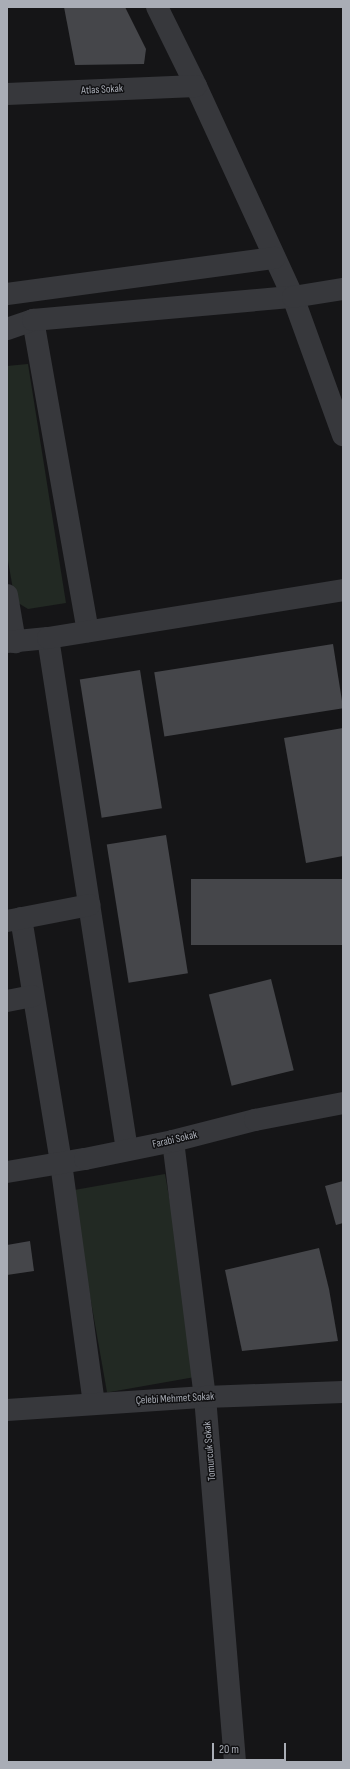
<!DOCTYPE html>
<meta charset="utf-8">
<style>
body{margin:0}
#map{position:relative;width:350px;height:1769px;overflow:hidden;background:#151517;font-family:"Sofia Sans Condensed",sans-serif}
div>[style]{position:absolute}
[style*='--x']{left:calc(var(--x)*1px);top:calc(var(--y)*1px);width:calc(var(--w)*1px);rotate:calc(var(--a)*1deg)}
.green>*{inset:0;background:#222923;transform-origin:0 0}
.building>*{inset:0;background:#45464a;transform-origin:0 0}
.minor>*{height:22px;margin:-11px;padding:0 11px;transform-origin:11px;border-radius:11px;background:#37383c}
span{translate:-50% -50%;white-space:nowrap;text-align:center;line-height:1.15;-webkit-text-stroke:3px #101012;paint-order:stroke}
.street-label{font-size:11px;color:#a9adb6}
.frame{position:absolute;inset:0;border:8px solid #a9adb6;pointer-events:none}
.scale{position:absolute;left:212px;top:1743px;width:74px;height:18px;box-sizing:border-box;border:2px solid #a9adb6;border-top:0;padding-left:5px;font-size:12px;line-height:14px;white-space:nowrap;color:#a9adb6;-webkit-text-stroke:3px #101012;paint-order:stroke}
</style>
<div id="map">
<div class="green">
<i style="clip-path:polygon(28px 364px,66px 603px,28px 609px,15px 601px,7px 555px,7px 366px)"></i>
<i style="left:165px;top:1174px;width:205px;height:95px;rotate:80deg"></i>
</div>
<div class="building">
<i style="clip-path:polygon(64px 7px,125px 7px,146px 49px,144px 64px,75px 65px)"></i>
<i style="left:333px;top:644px;width:65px;height:181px;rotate:81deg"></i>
<i style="left:140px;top:670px;width:140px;height:61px;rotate:81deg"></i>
<i style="clip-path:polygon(343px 728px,343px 856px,306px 863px,284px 738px)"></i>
<i style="left:166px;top:835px;width:140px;height:60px;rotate:81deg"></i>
<i style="left:343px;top:879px;width:66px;height:152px;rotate:90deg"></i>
<i style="left:271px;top:979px;width:94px;height:64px;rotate:76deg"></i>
<i style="clip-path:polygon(343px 1181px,343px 1223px,336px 1225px,325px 1186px)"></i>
<i style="clip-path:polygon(30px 1241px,34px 1271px,7px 1275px,7px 1245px)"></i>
<i style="clip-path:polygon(319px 1248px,329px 1289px,338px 1341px,242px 1351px,225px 1270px)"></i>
</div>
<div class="minor">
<i style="--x:157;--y:7;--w:88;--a:63.7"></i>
<i style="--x:196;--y:86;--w:232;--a:65.3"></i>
<i style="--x:293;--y:297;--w:147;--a:70.1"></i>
<i style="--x:7;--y:94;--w:189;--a:-2.4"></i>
<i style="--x:7;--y:294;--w:270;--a:-7.7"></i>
<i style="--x:33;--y:320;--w:316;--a:80"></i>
<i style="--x:7;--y:329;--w:28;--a:-19"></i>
<i style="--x:33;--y:320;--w:261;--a:-5.1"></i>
<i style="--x:293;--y:297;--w:51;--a:-9.1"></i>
<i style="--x:7;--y:595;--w:48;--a:80.3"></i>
<i style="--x:48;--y:638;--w:518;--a:81.23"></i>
<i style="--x:7;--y:642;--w:41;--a:-5.6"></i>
<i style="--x:48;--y:638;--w:299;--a:-9.2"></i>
<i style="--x:21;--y:918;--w:248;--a:80.7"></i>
<i style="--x:61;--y:1163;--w:243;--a:82.2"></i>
<i style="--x:7;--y:921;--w:84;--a:-11"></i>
<i style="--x:7;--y:1001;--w:26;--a:-11"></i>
<i style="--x:173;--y:1141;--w:258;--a:82.9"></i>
<i style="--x:205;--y:1397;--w:366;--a:85.3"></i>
<i style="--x:7;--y:1172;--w:79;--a:-9.5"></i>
<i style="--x:85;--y:1159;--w:90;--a:-11.6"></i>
<i style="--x:173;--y:1141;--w:85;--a:-14.4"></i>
<i style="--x:255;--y:1120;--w:90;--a:-10.9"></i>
<i style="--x:7;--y:1410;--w:198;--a:-3.8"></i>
<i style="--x:205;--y:1397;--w:138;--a:-2.1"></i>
</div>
<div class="street-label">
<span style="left:102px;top:90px;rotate:-3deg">Atlas Sokak</span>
<span style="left:175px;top:1140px;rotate:-13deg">Farabi Sokak</span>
<span style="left:175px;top:1399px;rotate:-3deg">Çelebi Mehmet Sokak</span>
<span style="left:210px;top:1451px;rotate:-95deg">Tomurcuk Sokak</span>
</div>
<div class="frame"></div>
<div class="scale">20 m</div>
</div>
